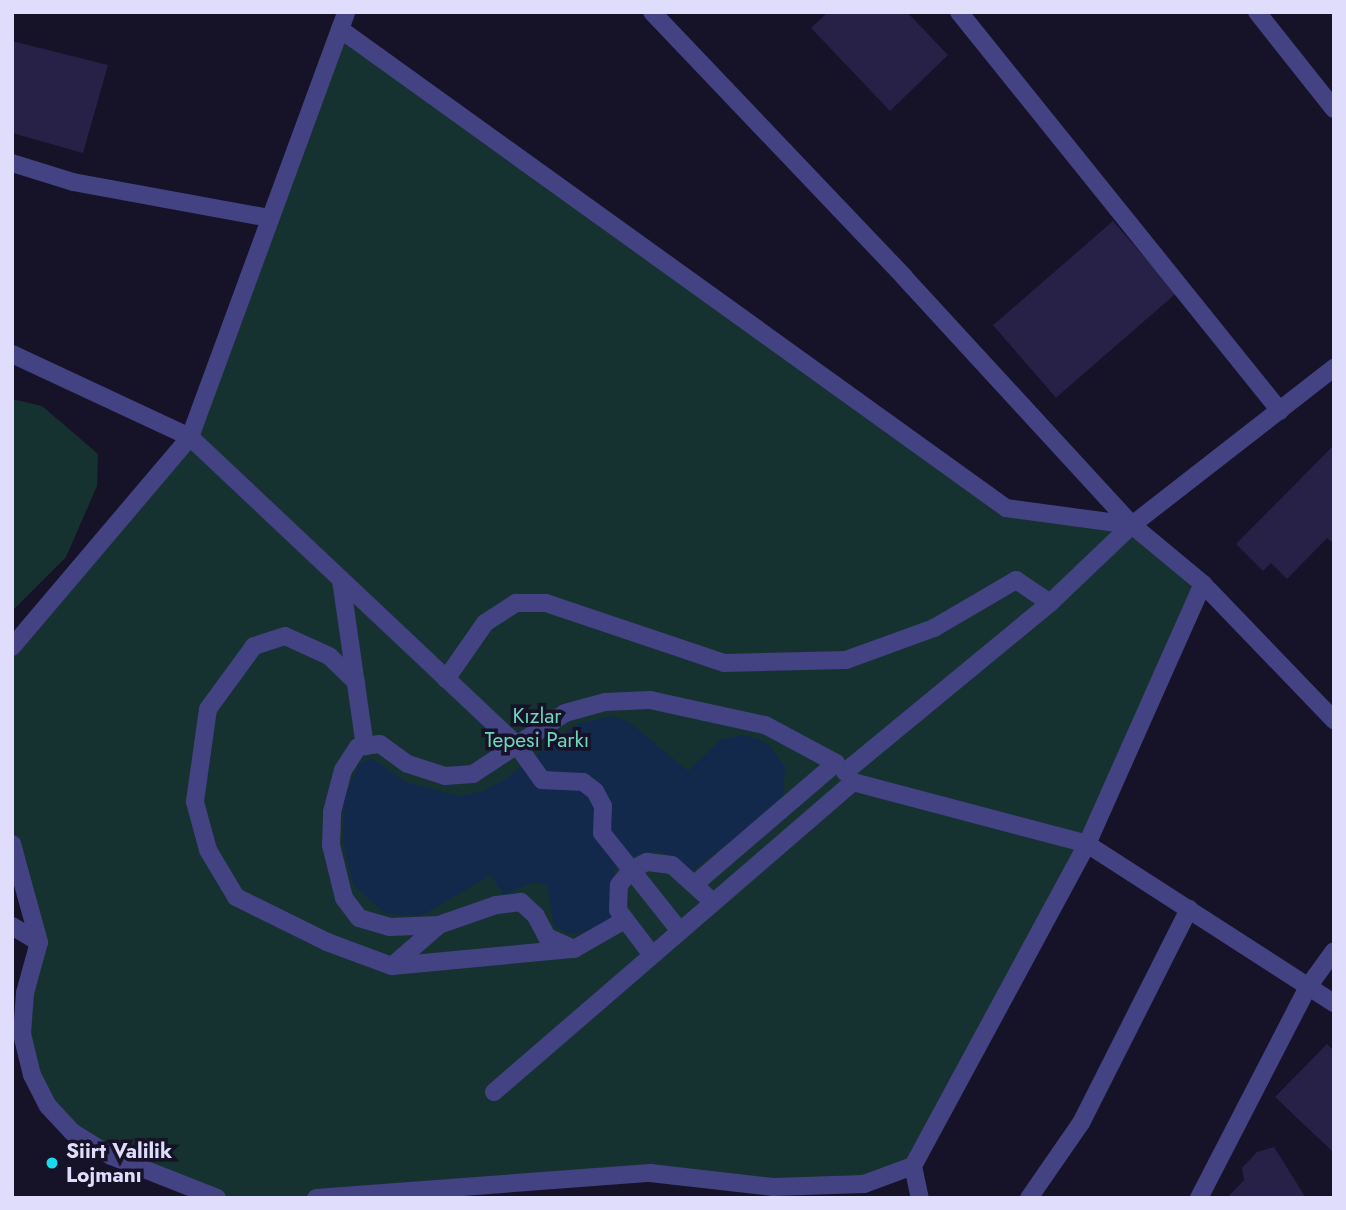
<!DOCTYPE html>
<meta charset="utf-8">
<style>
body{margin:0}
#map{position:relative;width:1346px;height:1210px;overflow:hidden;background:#161228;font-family:Jost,sans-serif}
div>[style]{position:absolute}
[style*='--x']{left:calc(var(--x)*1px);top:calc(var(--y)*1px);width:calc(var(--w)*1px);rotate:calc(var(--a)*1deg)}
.green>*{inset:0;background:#163230}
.water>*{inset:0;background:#13294b}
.building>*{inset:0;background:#272047;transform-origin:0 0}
.street>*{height:18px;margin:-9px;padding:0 9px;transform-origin:9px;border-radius:9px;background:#434283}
.dots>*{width:19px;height:19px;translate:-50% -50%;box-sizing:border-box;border:4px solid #161228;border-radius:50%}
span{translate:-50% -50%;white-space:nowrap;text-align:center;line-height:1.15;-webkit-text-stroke:7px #161228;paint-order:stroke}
.park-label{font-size:21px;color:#6dd7bb}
.poi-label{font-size:21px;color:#dfdcfc;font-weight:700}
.left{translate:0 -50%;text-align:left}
.frame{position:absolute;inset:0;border:14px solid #dfdcfc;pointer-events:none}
</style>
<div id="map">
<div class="green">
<i style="clip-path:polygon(340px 29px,1006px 508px,1132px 525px,1203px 584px,1087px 844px,913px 1166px,864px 1184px,650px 1173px,316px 1198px,217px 1198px,111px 1156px,48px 1106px,22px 1034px,39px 942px,12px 844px,12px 647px,190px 437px)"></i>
<i style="clip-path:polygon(12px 399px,42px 406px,98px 454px,97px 486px,66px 557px,12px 611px)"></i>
</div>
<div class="water">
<i style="clip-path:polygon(611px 716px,629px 722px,688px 771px,720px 740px,741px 735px,756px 738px,769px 745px,785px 767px,783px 800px,690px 873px,681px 862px,659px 851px,626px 857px,617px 864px,609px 893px,614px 918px,592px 931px,568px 934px,554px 926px,547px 886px,534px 882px,503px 895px,491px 875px,421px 916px,386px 914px,354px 886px,343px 843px,344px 797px,360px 763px,371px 758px,409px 783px,459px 796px,484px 791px,507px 778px,577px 724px)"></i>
</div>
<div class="building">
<i style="clip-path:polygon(828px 12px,907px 12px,948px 55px,890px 111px,811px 28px)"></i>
<i style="clip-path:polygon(12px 41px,108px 65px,83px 153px,12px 133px)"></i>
<i style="left:1113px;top:221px;width:96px;height:159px;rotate:49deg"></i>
<i style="clip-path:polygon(1334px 445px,1334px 544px,1327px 538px,1287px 579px,1271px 563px,1263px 571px,1236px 544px)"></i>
<i style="clip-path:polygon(1327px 1044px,1334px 1051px,1334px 1153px,1275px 1097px)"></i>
<i style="clip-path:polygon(1274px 1147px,1306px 1198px,1227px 1198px,1244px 1180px,1242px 1168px,1257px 1152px)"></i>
</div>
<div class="street">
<i style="--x:652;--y:12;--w:366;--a:46.4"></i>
<i style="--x:904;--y:277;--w:337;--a:47.4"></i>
<i style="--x:1132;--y:525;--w:92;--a:39.7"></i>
<i style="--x:1203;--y:584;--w:189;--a:46.1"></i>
<i style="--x:959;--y:12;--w:512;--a:51.18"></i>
<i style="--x:1257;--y:12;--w:124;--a:51.6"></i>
<i style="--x:340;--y:29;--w:820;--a:35.72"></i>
<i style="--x:1006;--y:508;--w:127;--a:7.7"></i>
<i style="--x:12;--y:163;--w:64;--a:17.3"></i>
<i style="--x:73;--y:182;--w:200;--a:10.4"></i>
<i style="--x:12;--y:354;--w:196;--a:25"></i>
<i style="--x:190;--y:437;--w:449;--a:43.3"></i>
<i style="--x:517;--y:745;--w:43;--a:54.5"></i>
<i style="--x:542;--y:780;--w:41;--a:2.8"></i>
<i style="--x:583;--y:782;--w:15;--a:37"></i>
<i style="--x:595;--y:791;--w:17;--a:62"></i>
<i style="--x:603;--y:806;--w:27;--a:92"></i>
<i style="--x:602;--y:833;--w:125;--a:51.5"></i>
<i style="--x:341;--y:580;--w:168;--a:81.8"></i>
<i style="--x:12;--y:647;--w:275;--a:-49.7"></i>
<i style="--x:190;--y:437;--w:453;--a:-69.8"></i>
<i style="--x:446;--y:679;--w:68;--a:-55.1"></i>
<i style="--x:485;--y:623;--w:37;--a:-33"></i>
<i style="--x:516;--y:603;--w:30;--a:0"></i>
<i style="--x:546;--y:603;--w:188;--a:18.6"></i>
<i style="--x:724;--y:663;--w:122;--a:-1.4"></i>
<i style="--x:846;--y:660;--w:94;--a:-20"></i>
<i style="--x:934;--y:628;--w:95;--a:-30.3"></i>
<i style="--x:1016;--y:580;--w:41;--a:34.1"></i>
<i style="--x:1050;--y:603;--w:113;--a:-43.6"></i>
<i style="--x:1132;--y:525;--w:256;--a:-37.9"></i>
<i style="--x:356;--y:682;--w:37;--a:-136"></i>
<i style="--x:329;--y:656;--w:48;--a:-155.6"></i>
<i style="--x:285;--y:636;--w:33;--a:162"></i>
<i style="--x:254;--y:646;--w:78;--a:126.1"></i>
<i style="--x:208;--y:709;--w:94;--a:98"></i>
<i style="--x:195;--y:802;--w:50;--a:74.8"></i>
<i style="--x:208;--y:850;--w:55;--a:59.2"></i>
<i style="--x:236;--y:897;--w:102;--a:26.3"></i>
<i style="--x:327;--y:942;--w:69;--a:20.3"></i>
<i style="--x:845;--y:772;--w:266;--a:-39.5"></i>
<i style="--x:12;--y:844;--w:102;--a:74.6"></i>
<i style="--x:39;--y:942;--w:53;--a:105.4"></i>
<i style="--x:25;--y:993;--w:41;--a:94.2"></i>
<i style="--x:22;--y:1034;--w:42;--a:76.3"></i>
<i style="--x:32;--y:1075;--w:35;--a:63"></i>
<i style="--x:48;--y:1106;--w:35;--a:47"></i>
<i style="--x:72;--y:1132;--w:46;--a:31.6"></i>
<i style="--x:111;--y:1156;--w:114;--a:21.6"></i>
<i style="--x:623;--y:921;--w:56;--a:150.3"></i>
<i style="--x:574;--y:949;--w:30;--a:-156"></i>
<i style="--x:547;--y:937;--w:24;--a:-118"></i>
<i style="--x:536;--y:916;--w:21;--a:-137"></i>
<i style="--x:521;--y:902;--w:25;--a:173"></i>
<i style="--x:496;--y:905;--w:60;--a:160.7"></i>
<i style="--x:439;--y:925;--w:49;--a:177.7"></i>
<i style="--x:390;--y:927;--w:32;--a:-164"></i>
<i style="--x:359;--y:918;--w:25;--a:-127"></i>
<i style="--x:344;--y:898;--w:55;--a:-103.8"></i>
<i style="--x:331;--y:845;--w:33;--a:-88"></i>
<i style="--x:332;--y:812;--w:43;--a:-75.3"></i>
<i style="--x:343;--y:770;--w:27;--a:-57"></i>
<i style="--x:358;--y:747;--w:22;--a:-8"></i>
<i style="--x:380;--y:744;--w:34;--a:36"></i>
<i style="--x:408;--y:764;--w:39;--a:18"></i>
<i style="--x:445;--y:776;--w:28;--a:-4"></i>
<i style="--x:473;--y:774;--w:110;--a:-33.5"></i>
<i style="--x:565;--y:713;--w:41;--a:-15.4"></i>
<i style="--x:605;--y:702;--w:45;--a:-2.5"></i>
<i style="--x:650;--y:700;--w:118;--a:12.3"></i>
<i style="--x:765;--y:725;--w:81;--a:28.2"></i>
<i style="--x:836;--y:763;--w:184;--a:139.4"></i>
<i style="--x:439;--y:925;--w:62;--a:138.9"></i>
<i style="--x:392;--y:966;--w:180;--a:-5.4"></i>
<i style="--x:12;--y:926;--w:31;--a:31"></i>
<i style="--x:652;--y:955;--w:56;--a:-127.1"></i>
<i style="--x:618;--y:910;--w:25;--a:-88"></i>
<i style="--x:619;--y:885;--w:19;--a:-51"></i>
<i style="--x:631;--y:870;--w:18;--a:-27"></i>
<i style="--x:647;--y:862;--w:25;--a:7"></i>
<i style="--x:672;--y:865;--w:55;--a:42.1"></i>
<i style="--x:494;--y:1092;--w:474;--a:-40.8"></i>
<i style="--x:853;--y:782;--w:242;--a:14.8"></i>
<i style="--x:1087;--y:844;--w:294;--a:32.8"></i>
<i style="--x:913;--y:1166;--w:33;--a:78"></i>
<i style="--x:316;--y:1198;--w:335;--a:-4.3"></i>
<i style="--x:650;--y:1173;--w:124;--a:6.5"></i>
<i style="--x:773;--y:1187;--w:91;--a:-1.9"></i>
<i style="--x:864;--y:1184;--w:52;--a:-20.2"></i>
<i style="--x:913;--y:1166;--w:366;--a:-61.6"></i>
<i style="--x:1087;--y:844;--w:285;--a:-66"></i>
<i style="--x:1029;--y:1198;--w:91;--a:-55.3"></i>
<i style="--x:1081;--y:1123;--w:240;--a:-63.2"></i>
<i style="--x:1199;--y:1198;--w:237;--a:-62.7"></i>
<i style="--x:1308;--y:987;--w:44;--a:-54.2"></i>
</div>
<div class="dots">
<i style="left:52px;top:1163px;background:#18dbec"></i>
</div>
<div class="park-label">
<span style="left:537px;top:728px">Kızlar<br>Tepesi Parkı</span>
</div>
<div class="poi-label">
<span class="left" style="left:66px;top:1163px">Siirt Valilik<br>Lojmanı</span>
</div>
<div class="frame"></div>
</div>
